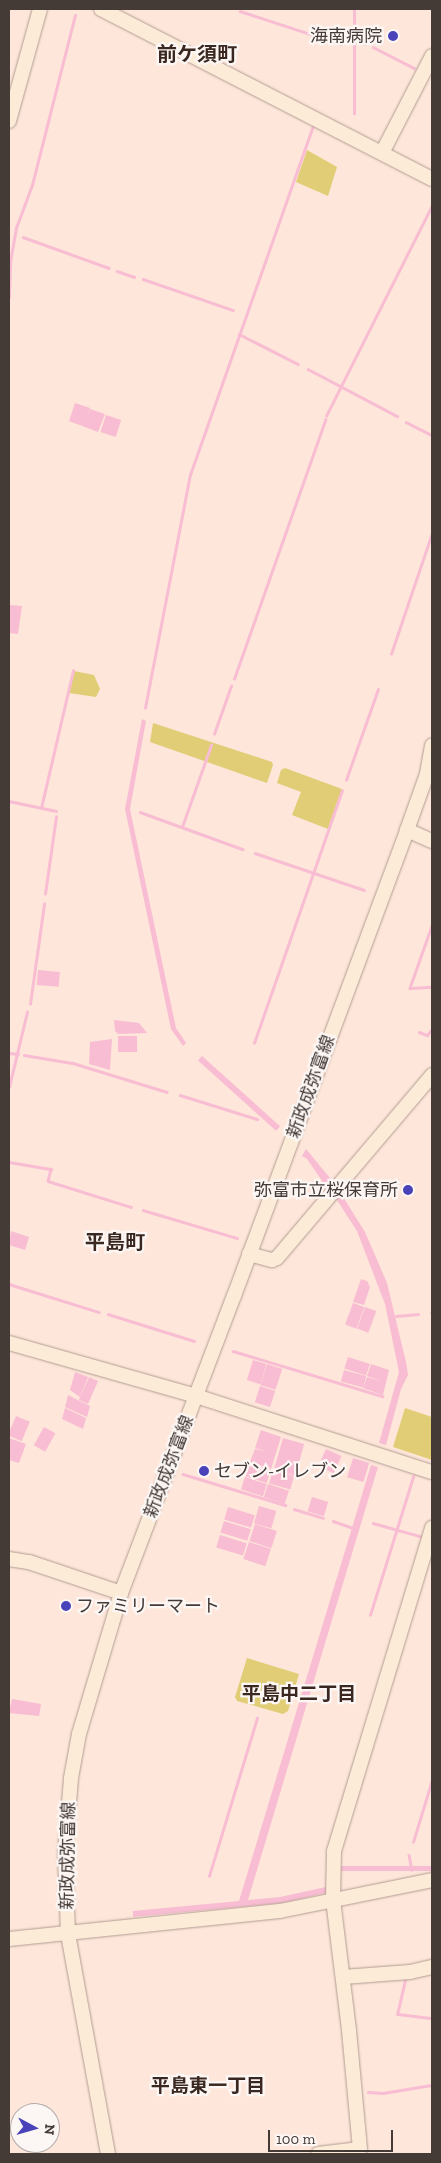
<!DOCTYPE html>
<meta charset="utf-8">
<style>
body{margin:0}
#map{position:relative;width:441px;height:2163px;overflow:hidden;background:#fee6da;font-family:"Zilla Slab","Noto Sans JP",serif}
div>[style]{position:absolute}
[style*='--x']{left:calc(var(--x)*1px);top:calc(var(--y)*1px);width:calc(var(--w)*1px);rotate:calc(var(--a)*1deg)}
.green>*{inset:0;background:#e1cd76}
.water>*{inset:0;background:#f8bdd2;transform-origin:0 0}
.stream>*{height:2.5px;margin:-1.25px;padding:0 1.25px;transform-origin:1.25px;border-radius:1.25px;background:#f8bdd2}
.roads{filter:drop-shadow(0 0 1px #b39c92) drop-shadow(0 0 1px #b39c92)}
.secondary>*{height:14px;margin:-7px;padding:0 7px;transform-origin:7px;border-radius:7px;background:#fbebd7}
.dots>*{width:14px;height:14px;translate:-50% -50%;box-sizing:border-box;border:2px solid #fcf7f5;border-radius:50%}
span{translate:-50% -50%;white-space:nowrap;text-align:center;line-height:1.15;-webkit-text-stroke:4.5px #fcf7f5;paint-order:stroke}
.poi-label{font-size:18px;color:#443a36}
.right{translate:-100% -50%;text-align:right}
.left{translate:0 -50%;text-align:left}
.street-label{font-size:18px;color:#443a36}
.neighbourhood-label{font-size:19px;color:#3a2820;font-weight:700}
.quarter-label{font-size:20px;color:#3a2820;font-weight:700}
.frame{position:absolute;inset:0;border:10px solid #443a36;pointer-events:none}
.north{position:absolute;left:10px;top:2103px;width:50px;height:50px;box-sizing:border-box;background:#fcf7f5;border:1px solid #b2aba9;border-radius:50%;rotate:96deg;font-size:14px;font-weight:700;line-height:20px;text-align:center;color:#443a36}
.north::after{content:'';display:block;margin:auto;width:18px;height:22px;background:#4942b9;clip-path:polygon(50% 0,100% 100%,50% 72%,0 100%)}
.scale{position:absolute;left:268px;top:2130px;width:125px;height:22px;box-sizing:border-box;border:2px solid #443a36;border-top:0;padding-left:6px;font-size:15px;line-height:18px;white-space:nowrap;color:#443a36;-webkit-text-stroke:4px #fcf7f5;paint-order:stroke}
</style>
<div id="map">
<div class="green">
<i style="clip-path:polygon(307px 150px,337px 167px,328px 196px,296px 182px)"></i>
<i style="clip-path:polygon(74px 671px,94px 675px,100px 689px,96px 697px,69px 693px)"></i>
<i style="clip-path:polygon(153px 723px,272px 762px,273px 765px,267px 783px,150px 742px)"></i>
<i style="clip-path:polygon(285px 768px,342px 789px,328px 829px,292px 815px,301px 792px,277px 783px,281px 770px)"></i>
<i style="clip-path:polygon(405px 1408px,432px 1417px,432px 1460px,393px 1447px)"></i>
<i style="clip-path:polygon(247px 1658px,299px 1674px,288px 1711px,283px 1714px,237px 1701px,235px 1697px)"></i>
</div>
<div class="water">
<i style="left:353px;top:9px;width:3px;height:106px"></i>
<i style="clip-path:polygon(75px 403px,90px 408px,85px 424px,90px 409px,105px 414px,98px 432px,69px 421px)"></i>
<i style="left:106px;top:415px;width:16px;height:18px;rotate:18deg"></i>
<i style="clip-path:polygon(10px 605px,22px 606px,18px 634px,9px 633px)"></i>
<i style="clip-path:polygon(142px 719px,146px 721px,130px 809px,176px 1028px,186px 1043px,183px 1046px,171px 1029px,125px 809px)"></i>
<i style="left:38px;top:970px;width:22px;height:15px;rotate:5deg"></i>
<i style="clip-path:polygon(114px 1020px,139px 1023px,147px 1033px,118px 1034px,115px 1031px)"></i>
<i style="left:137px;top:1036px;width:16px;height:19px;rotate:90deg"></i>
<i style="clip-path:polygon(112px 1039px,110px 1070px,89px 1064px,90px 1042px)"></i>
<i style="left:202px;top:1056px;width:105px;height:6px;rotate:42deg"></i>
<i style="clip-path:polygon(306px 1149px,334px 1183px,329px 1191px,307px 1159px,302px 1156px)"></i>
<i style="clip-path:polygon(340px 1192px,365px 1232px,387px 1283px,406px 1362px,408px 1375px,401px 1389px,386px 1445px,379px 1443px,399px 1372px,385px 1304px,357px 1231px,335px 1197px)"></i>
<i style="clip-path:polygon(11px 1231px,29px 1237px,25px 1250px,9px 1245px)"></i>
<i style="clip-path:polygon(361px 1279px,367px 1281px,370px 1287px,364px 1305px,353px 1302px)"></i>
<i style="left:353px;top:1303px;width:12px;height:23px;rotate:20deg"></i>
<i style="left:365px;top:1307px;width:12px;height:23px;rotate:20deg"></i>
<i style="left:348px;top:1357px;width:23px;height:12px;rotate:18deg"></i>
<i style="left:253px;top:1360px;width:14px;height:21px;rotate:17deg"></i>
<i style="left:267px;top:1364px;width:16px;height:22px;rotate:18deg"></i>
<i style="clip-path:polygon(371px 1364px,389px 1370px,383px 1395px,363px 1388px,367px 1377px,382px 1381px,367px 1376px)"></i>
<i style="left:344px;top:1370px;width:23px;height:12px;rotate:15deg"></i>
<i style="clip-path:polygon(75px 1372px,88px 1377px,80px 1397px,70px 1390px)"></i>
<i style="left:89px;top:1377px;width:10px;height:25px;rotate:24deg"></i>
<i style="left:260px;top:1386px;width:16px;height:17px;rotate:18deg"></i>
<i style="clip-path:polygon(68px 1395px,90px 1406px,87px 1417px,65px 1407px)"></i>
<i style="clip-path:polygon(65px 1408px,86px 1418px,83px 1429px,62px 1419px)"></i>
<i style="left:16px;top:1416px;width:15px;height:21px;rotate:23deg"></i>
<i style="left:44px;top:1427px;width:13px;height:21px;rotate:29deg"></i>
<i style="clip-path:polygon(261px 1430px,281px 1437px,271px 1469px,250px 1462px,255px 1449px,268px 1452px,255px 1448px)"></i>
<i style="clip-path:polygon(9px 1438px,26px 1444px,19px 1463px,9px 1460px)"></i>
<i style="left:283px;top:1438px;width:22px;height:33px;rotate:16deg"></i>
<i style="left:326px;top:1449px;width:17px;height:19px;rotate:24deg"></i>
<i style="left:353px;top:1458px;width:17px;height:20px;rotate:17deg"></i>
<i style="left:250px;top:1463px;width:22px;height:14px;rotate:18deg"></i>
<i style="clip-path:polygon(371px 1465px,378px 1467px,248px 1900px,280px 1897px,326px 1887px,326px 1893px,282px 1903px,133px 1917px,133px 1911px,239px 1901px)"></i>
<i style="left:273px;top:1470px;width:22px;height:14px;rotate:16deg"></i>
<i style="left:245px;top:1477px;width:23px;height:13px;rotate:18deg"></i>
<i style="left:268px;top:1484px;width:22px;height:14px;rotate:18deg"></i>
<i style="left:312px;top:1497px;width:17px;height:15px;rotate:17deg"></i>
<i style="left:259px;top:1506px;width:18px;height:18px;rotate:16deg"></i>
<i style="left:228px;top:1507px;width:28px;height:13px;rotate:17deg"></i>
<i style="left:224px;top:1521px;width:28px;height:12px;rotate:17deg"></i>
<i style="left:255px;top:1524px;width:23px;height:18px;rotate:18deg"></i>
<i style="left:220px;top:1535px;width:28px;height:13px;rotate:17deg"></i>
<i style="left:249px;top:1542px;width:23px;height:18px;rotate:18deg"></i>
<i style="clip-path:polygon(12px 1699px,41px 1704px,39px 1716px,9px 1713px)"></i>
<i style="left:432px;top:1866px;width:5px;height:93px;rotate:90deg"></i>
</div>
<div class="stream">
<i style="--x:240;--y:11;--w:106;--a:18.1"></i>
<i style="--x:357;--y:40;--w:9;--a:27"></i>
<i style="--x:373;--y:47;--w:46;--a:27.1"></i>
<i style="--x:23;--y:237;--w:91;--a:19.8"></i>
<i style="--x:117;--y:271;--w:18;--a:19"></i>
<i style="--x:143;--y:279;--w:95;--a:19"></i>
<i style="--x:9;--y:297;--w:35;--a:-88"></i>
<i style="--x:10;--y:262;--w:35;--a:-80"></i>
<i style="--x:16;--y:228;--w:46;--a:-69.6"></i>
<i style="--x:32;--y:185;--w:175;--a:-75.8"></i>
<i style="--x:239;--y:334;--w:66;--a:27"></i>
<i style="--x:308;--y:369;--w:101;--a:27.8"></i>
<i style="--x:326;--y:416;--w:236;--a:-63.3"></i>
<i style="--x:406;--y:422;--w:29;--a:27"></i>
<i style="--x:391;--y:654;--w:128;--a:-71.3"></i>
<i style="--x:234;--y:679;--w:275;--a:-70.6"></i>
<i style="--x:145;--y:708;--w:237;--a:-79.1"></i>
<i style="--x:190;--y:475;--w:373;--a:-70.6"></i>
<i style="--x:214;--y:734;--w:51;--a:-70.5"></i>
<i style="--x:346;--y:780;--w:96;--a:-70.6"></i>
<i style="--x:9;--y:801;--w:48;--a:12"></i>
<i style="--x:41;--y:808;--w:141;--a:-76.9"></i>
<i style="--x:140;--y:812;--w:109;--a:19.9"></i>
<i style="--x:182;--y:827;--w:87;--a:-70.5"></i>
<i style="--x:255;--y:853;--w:115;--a:18.7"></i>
<i style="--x:45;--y:894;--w:78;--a:-81.9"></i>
<i style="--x:432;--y:926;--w:66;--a:109.5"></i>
<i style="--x:410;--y:988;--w:22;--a:-3"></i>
<i style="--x:30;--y:1004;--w:101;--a:-82"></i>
<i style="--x:419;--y:1032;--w:9;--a:21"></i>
<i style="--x:427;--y:1035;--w:8;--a:-50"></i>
<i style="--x:254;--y:1043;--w:267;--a:-70.8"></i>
<i style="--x:9;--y:1053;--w:9;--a:6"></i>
<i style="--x:24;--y:1055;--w:50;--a:9.3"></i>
<i style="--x:73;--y:1063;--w:98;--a:17.1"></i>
<i style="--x:9;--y:1087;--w:77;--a:-76.5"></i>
<i style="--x:180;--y:1095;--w:81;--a:17.3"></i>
<i style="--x:9;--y:1162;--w:43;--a:9.5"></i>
<i style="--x:51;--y:1169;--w:12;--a:104"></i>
<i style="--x:48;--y:1181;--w:87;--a:17.4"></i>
<i style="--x:143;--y:1210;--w:98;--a:16.6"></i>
<i style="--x:9;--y:1284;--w:94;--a:17.3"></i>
<i style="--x:431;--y:1313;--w:1;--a:0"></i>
<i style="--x:108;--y:1314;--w:90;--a:17.4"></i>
<i style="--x:396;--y:1316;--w:22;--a:-5"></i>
<i style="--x:233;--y:1351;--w:156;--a:16.8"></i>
<i style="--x:183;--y:1474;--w:107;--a:16.9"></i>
<i style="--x:294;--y:1509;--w:30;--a:17"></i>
<i style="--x:333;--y:1521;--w:21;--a:19"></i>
<i style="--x:373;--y:1523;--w:52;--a:15.6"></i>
<i style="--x:370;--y:1615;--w:145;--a:-72.7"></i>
<i style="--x:413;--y:1842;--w:65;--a:-73"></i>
<i style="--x:409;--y:1855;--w:15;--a:79"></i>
<i style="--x:209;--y:1876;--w:165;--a:-73.1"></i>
<i style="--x:406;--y:1978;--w:37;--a:103"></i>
<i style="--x:398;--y:2014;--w:34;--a:7"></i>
<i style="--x:368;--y:2092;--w:15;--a:4"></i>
<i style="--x:383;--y:2093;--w:50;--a:-9.3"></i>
</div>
<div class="roads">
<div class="secondary">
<i style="--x:101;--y:9;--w:372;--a:27.2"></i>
<i style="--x:9;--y:121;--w:116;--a:-74.5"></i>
<i style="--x:382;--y:153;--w:109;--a:-62.7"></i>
<i style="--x:407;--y:830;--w:27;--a:24"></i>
<i style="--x:249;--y:1254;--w:24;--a:15"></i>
<i style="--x:272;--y:1260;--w:5;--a:-22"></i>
<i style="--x:277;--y:1258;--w:240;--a:-49.7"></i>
<i style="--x:9;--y:1343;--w:194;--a:15.8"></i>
<i style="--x:196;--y:1396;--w:248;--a:17.9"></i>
<i style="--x:9;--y:1559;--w:20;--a:9"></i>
<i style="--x:29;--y:1562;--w:97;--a:18.6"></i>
<i style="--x:9;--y:1939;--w:272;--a:-5.9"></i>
<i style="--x:280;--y:1911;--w:155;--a:-11.5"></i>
<i style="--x:343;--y:1977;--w:67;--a:-4.3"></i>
<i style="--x:410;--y:1972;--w:23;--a:-13"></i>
<i style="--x:108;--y:2154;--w:225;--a:-100.3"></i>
<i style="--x:68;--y:1933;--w:80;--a:-92.1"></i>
<i style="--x:65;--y:1853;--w:75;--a:-85.4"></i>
<i style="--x:71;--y:1778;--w:45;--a:-79.7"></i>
<i style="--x:79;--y:1734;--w:147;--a:-73.4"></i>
<i style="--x:121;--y:1593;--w:318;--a:-69.2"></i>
<i style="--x:234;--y:1296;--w:497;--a:-69.6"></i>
<i style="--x:407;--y:830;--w:59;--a:-70.3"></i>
<i style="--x:427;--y:774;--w:29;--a:-80"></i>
<i style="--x:318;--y:2154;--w:42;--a:-6.8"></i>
<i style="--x:360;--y:2149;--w:120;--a:-95.3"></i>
<i style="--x:349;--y:2030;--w:132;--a:-97"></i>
<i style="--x:333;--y:1899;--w:48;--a:-88.8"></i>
<i style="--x:334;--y:1851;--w:338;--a:-73.1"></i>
</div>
</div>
<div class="dots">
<i style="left:393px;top:36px;background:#4942b9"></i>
<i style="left:408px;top:1190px;background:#4942b9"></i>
<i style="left:204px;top:1471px;background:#4942b9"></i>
<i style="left:66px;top:1606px;background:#4942b9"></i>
</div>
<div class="poi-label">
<span class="right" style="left:382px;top:36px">海南病院</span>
<span class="right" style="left:398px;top:1190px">弥富市立桜保育所</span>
<span class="left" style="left:214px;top:1471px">セブン-イレブン</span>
<span class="left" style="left:76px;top:1606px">ファミリーマート</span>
</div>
<div class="street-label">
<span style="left:311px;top:1087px;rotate:-70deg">新政成弥富線</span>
<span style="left:169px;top:1467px;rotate:-69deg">新政成弥富線</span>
<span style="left:68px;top:1856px;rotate:-89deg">新政成弥富線</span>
</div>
<div class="neighbourhood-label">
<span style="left:299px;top:1694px">平島中二丁目</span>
<span style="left:208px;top:2086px">平島東一丁目</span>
</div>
<div class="quarter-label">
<span style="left:197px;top:54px">前ケ須町</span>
<span style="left:115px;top:1242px">平島町</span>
</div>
<div class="frame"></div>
<div class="north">N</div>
<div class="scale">100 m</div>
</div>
